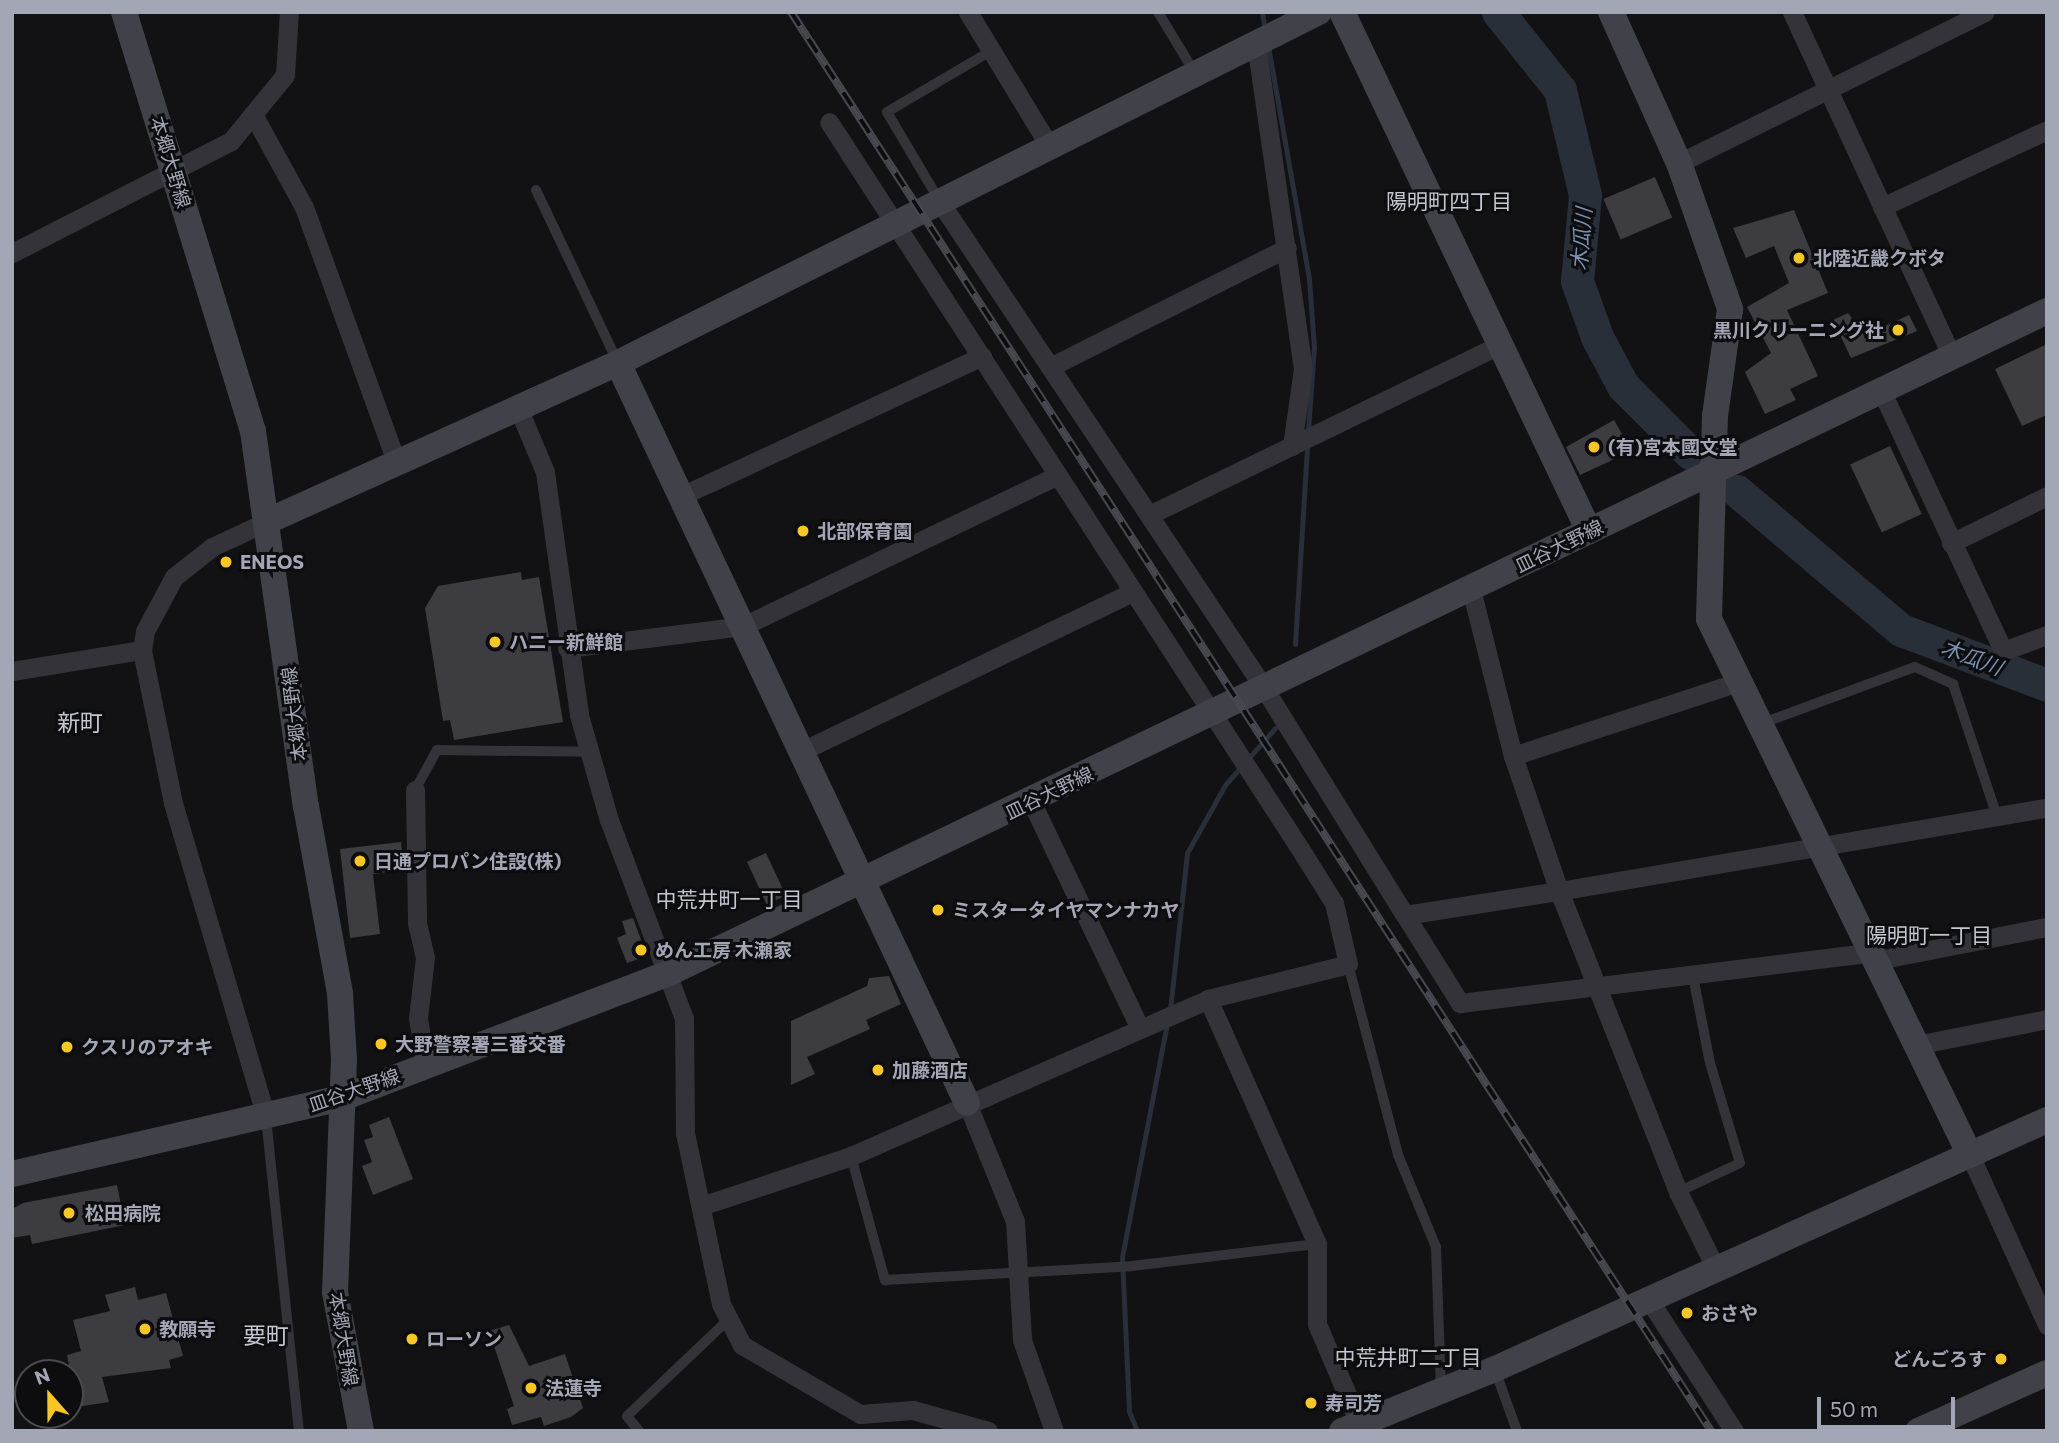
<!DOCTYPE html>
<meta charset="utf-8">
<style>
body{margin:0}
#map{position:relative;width:2059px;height:1443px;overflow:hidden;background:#121214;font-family:Commissioner,"Noto Sans JP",sans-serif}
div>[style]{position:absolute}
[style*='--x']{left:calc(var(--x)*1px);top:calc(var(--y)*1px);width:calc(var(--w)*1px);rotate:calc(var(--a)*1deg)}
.stream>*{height:5px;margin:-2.5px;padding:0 2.5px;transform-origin:2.5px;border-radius:2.5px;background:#282f38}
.river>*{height:33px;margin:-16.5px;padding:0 16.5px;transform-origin:16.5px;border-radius:16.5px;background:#282f38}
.building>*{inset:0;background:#3c3c41;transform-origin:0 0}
.lane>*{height:10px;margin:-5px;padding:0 5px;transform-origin:5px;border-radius:5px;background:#333339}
.street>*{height:19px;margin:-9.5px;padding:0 9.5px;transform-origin:9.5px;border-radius:9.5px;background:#333339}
.secondary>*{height:26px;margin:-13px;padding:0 13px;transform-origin:13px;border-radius:13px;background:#414249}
.rail>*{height:8px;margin-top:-4px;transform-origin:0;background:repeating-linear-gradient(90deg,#0d0d0f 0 16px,#484950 0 32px);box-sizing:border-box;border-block:2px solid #484950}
.dots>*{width:19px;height:19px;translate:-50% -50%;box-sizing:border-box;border:4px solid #0d0d0f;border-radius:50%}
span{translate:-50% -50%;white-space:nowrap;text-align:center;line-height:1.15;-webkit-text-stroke:6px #0d0d0f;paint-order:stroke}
.street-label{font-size:19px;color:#a3a7b5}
.poi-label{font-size:19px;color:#a3a7b5;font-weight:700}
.left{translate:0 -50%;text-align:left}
.right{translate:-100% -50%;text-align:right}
.neighbourhood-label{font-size:21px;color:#c4c6d1}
.water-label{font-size:21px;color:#7891b2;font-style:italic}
.quarter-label{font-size:23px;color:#c4c6d1}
.frame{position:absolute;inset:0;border:14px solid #a3a7b5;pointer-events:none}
.north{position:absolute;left:14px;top:1359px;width:70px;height:70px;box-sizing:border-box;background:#0d0d0f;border:2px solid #494b51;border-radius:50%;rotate:339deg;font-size:19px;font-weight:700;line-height:28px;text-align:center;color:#a3a7b5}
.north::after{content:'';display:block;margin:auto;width:24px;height:32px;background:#f9c725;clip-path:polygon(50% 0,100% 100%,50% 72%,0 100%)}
.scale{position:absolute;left:1817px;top:1397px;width:138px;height:32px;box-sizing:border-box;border:4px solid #a3a7b5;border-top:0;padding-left:9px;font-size:21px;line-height:24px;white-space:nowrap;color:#a3a7b5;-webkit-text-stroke:5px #0d0d0f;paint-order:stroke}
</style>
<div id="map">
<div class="stream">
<i style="--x:1262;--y:12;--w:18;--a:81"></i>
<i style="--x:1268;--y:46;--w:237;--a:80"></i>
<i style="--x:1309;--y:279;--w:68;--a:85.8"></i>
<i style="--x:1314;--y:347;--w:84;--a:94.1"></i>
<i style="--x:1295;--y:644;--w:199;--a:-86.5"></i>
<i style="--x:1170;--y:1010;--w:158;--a:-83.8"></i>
<i style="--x:1187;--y:853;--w:78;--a:-60.8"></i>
<i style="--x:1225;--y:785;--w:76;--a:-48.7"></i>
<i style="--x:1137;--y:1431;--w:22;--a:-112"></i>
<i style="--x:1129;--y:1411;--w:154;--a:-92.6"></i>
<i style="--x:1122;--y:1257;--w:238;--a:-79.1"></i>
</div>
<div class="river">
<i style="--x:1498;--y:12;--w:100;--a:51.5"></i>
<i style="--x:1560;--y:90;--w:108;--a:76.6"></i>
<i style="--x:1585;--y:195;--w:86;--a:95.3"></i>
<i style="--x:1577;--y:281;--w:59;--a:70.3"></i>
<i style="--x:1597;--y:337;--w:55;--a:62"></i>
<i style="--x:1623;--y:386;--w:95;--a:45"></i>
<i style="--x:1737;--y:491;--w:215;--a:40.3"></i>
<i style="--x:1901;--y:630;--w:156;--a:20.6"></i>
</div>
<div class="building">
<i style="left:1655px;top:177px;width:44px;height:56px;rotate:67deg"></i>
<i style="clip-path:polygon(1794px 210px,1828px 293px,1787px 310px,1818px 376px,1790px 389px,1796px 400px,1765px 414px,1745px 372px,1771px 353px,1747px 307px,1789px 283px,1774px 246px,1746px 258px,1733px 228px)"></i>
<i style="clip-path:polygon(1848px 313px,1866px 335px,1909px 315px,1917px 331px,1851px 358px,1833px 320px)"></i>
<i style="clip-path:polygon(2047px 344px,2047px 415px,2022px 426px,1995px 369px)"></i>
<i style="clip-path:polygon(1614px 420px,1632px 451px,1580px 475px,1566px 447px)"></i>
<i style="left:1890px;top:446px;width:75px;height:44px;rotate:65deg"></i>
<i style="clip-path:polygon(521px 572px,522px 580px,539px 577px,563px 722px,454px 740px,450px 720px,443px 721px,425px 608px,438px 586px)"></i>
<i style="clip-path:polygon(401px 842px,404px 870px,373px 874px,380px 934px,350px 938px,340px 849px)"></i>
<i style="left:766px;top:853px;width:47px;height:21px;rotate:65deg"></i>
<i style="clip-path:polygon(633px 918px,647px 956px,627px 963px,617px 938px,626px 934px,622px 921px)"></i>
<i style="clip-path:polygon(889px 976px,901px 1004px,866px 1020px,870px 1029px,807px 1057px,815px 1074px,791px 1085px,791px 1021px,867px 986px,869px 978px)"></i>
<i style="clip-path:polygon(389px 1117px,413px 1179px,373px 1195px,362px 1166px,372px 1162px,364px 1140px,373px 1137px,369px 1125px)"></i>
<i style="clip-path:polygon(117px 1185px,125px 1225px,32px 1244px,30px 1235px,12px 1238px,12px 1209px,23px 1203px)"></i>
<i style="clip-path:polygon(135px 1287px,138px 1300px,166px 1293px,183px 1356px,169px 1360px,171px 1368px,102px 1377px,109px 1402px,77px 1407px,67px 1355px,81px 1351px,73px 1320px,110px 1311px,105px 1295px)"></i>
<i style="clip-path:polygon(509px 1325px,529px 1366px,565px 1354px,583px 1408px,571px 1417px,544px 1426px,541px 1417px,512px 1425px,507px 1409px,514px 1406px,489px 1331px)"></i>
</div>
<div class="lane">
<i style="--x:1158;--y:12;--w:71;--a:58.8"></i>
<i style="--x:536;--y:190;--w:191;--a:64.6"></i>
<i style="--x:939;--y:200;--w:102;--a:-120.6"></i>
<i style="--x:887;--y:112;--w:121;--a:-30.4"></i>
<i style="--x:1760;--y:724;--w:165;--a:-20.2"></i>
<i style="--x:1915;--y:667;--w:42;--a:24.1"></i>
<i style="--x:1953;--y:684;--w:139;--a:71.6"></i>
<i style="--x:415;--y:790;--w:46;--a:-61.2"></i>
<i style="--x:437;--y:750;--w:153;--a:0.7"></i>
<i style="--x:1348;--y:964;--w:197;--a:75.3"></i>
<i style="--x:1398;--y:1155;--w:100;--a:67.6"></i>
<i style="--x:1436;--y:1247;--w:141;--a:88"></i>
<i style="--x:266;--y:1118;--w:315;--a:84"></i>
<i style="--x:851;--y:1156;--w:129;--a:74.7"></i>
<i style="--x:885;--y:1280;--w:247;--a:-3.2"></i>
<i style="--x:1132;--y:1266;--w:186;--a:-6.8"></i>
<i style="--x:1678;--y:1192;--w:68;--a:-25.1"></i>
<i style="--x:1740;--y:1163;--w:104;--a:-106.7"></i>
<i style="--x:1710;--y:1063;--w:89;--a:-101.1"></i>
<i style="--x:1495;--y:1370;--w:65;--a:70.2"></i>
<i style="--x:639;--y:1431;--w:19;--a:-129"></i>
<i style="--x:627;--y:1416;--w:141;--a:-43.6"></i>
</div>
<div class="street">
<i style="--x:968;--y:12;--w:157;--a:58.8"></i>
<i style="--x:1792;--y:12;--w:379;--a:65.1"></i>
<i style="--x:1256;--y:43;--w:328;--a:81.8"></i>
<i style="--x:1303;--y:368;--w:79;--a:98"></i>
<i style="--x:253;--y:114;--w:106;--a:61.3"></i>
<i style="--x:304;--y:207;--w:273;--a:70.1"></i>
<i style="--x:1679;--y:163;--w:341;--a:-26.3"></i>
<i style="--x:940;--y:202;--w:584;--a:56.31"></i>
<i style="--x:1264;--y:688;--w:267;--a:58.2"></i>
<i style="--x:1405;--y:915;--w:156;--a:-8.9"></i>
<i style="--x:1559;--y:891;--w:324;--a:68.4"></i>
<i style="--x:1678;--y:1192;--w:86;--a:63.7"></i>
<i style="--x:1882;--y:207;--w:182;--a:-25"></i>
<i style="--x:12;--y:253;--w:246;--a:-27.1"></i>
<i style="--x:231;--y:141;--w:85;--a:-50.7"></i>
<i style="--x:285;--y:75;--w:63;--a:-86.4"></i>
<i style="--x:1050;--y:367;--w:265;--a:-26.7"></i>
<i style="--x:1881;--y:390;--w:288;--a:64.9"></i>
<i style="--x:2003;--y:651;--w:47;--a:-20"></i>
<i style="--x:519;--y:410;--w:67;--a:67.2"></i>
<i style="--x:545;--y:472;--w:245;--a:82"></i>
<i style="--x:579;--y:715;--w:109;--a:74.1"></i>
<i style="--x:609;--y:820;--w:212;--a:69.3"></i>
<i style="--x:684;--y:1018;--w:115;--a:89.5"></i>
<i style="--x:685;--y:1133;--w:175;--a:78.1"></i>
<i style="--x:721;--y:1304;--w:46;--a:62.9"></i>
<i style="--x:742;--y:1345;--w:137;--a:30.3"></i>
<i style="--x:860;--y:1414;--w:53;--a:-4.3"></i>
<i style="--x:913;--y:1410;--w:78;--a:15.6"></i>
<i style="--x:681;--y:496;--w:332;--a:-24.9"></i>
<i style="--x:1149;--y:515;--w:387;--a:-25.9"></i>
<i style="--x:1951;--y:543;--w:107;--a:-26.1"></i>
<i style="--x:1471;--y:589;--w:172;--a:75.9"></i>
<i style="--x:1513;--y:756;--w:143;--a:71.2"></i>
<i style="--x:1559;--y:891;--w:495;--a:-9.7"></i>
<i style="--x:567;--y:648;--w:177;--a:-7.1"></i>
<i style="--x:743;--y:626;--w:349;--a:-25.6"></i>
<i style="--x:12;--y:671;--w:132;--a:-9.2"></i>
<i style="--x:802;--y:751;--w:367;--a:-25.7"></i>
<i style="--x:1513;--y:756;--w:234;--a:-18.2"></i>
<i style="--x:415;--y:790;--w:133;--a:89.1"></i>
<i style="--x:417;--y:923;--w:35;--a:77"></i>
<i style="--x:425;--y:957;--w:61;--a:96.5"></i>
<i style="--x:418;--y:1018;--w:48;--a:80.3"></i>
<i style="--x:1031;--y:801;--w:252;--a:64.4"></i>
<i style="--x:1405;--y:915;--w:104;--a:58"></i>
<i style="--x:1460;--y:1003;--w:412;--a:-7"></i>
<i style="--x:1873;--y:961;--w:177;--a:-11.1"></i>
<i style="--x:1208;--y:999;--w:268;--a:66"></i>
<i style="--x:1317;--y:1244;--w:80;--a:90"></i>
<i style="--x:1317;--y:1324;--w:110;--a:66.9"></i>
<i style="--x:1916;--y:1045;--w:134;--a:-11.2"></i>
<i style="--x:967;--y:1103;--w:127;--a:67.9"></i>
<i style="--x:1015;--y:1221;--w:119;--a:86.6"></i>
<i style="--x:1022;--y:1340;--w:96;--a:70.6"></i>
<i style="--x:266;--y:1117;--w:327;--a:-106.5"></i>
<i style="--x:173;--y:803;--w:156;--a:-101.5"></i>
<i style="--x:142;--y:650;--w:19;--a:-81"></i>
<i style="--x:145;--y:631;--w:61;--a:-61.8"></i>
<i style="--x:174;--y:577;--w:48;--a:-38.3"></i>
<i style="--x:212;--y:547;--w:62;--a:-24.9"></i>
<i style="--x:1970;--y:1155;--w:187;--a:65.6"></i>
<i style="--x:701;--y:1206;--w:158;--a:-18.4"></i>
<i style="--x:851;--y:1156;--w:390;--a:-23.7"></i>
<i style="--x:1208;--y:999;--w:144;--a:-14"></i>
<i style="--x:1348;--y:964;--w:63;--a:-102.9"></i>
<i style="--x:1334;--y:903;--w:57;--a:-122"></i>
<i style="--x:1304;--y:855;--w:873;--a:-122.94"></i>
<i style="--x:1649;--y:1300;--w:156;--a:57"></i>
</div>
<div class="secondary">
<i style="--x:124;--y:12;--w:438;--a:72.9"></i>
<i style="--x:253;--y:431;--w:379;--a:82"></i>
<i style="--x:306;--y:806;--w:191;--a:79.7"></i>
<i style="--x:340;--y:994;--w:65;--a:86.5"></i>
<i style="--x:344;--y:1059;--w:233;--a:92.2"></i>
<i style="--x:335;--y:1292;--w:141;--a:79.4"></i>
<i style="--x:1342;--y:12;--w:575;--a:64.55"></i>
<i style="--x:1611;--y:12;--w:166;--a:65.8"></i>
<i style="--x:1679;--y:163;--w:155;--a:70.7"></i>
<i style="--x:1730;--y:309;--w:108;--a:98"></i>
<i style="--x:1715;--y:416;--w:203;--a:91.7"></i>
<i style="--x:1709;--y:619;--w:596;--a:64.04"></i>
<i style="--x:618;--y:363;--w:818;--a:64.75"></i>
<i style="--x:268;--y:521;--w:384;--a:-24.3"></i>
<i style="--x:618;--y:363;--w:784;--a:-26.6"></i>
<i style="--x:12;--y:1174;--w:339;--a:-13"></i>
<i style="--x:342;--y:1098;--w:350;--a:-20.9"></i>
<i style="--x:669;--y:973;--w:1529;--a:-25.66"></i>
<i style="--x:1342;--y:1431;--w:165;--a:-22.1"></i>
<i style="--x:1495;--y:1369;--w:606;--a:-24.28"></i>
<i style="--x:1918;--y:1431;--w:141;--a:-24.2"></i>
</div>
<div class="rail">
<i style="--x:791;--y:12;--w:1691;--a:57.04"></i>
</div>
<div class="dots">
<i style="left:1799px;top:258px;background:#f9c725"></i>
<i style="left:1898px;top:330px;background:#f9c725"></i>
<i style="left:1594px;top:447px;background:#f9c725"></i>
<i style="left:803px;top:531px;background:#f9c725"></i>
<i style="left:226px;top:562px;background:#f9c725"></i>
<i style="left:495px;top:642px;background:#f9c725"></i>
<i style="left:360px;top:861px;background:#f9c725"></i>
<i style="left:938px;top:910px;background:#f9c725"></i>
<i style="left:641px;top:950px;background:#f9c725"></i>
<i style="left:381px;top:1044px;background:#f9c725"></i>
<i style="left:67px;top:1047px;background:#f9c725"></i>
<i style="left:878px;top:1070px;background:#f9c725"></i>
<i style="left:69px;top:1213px;background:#f9c725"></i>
<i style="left:1687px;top:1313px;background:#f9c725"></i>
<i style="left:145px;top:1329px;background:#f9c725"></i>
<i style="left:412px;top:1339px;background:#f9c725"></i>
<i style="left:2001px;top:1359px;background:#f9c725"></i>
<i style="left:531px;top:1388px;background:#f9c725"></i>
<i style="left:1311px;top:1403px;background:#f9c725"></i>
</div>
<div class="street-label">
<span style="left:171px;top:162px;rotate:73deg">本郷大野線</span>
<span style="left:1559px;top:546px;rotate:-26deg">皿谷大野線</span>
<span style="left:294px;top:714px;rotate:-97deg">本郷大野線</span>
<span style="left:1049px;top:793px;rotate:-26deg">皿谷大野線</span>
<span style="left:354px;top:1090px;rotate:-19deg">皿谷大野線</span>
<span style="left:344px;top:1339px;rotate:81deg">本郷大野線</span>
</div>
<div class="poi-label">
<span class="left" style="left:1813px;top:258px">北陸近畿クボタ</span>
<span class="right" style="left:1884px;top:330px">黒川クリーニング社</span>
<span class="left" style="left:1608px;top:447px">(有)宮本國文堂</span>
<span class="left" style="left:817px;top:531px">北部保育園</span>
<span class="left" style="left:240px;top:562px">ENEOS</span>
<span class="left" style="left:509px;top:642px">ハニー新鮮館</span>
<span class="left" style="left:374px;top:861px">日通プロパン住設(株)</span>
<span class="left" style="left:952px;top:910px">ミスタータイヤマンナカヤ</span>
<span class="left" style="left:655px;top:950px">めん工房 木瀬家</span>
<span class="left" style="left:395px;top:1044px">大野警察署三番交番</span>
<span class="left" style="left:81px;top:1047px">クスリのアオキ</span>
<span class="left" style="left:892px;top:1070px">加藤酒店</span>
<span class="left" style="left:85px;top:1213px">松田病院</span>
<span class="left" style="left:1701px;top:1313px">おさや</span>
<span class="left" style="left:159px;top:1329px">教願寺</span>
<span class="left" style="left:426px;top:1339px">ローソン</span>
<span class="right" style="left:1987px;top:1359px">どんごろす</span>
<span class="left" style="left:545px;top:1388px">法蓮寺</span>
<span class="left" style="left:1325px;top:1403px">寿司芳</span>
</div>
<div class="neighbourhood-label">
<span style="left:1449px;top:201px">陽明町四丁目</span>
<span style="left:729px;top:899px">中荒井町一丁目</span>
<span style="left:1929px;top:935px">陽明町一丁目</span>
<span style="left:1408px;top:1357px">中荒井町二丁目</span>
</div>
<div class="water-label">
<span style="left:1581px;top:239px;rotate:-85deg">木瓜川</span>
<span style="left:1972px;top:657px;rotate:21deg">木瓜川</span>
</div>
<div class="quarter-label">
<span style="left:80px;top:722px">新町</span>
<span style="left:266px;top:1335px">要町</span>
</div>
<div class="frame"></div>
<div class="north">N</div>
<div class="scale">50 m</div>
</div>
